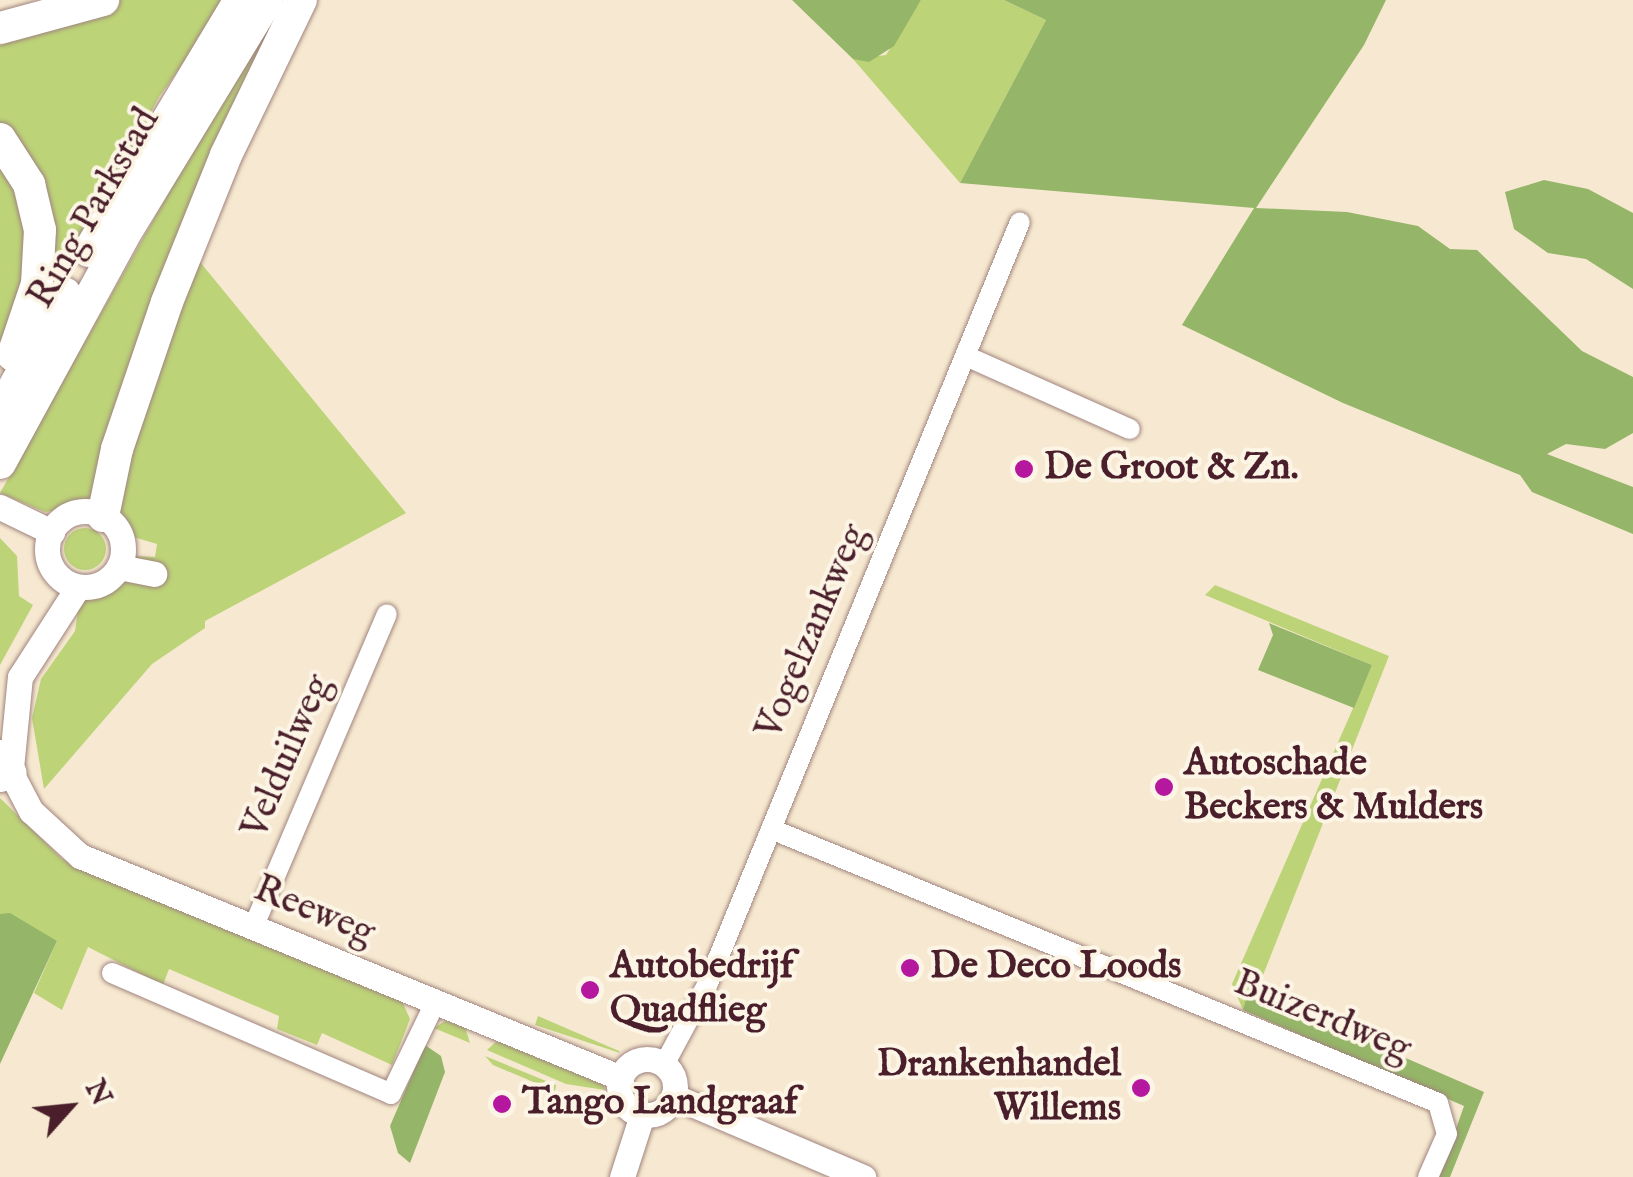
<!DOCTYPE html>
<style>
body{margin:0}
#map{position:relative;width:1633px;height:1177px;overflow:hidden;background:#f7e9d1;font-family:"IM FELL English",serif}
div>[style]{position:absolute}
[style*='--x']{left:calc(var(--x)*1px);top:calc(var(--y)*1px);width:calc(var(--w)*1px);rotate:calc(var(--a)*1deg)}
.green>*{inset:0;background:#bcd378}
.round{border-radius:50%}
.forest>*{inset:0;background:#95b568}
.roads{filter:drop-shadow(0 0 2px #a0847e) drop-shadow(0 0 2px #a0847e)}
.minor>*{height:20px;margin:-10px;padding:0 10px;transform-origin:10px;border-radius:10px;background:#fff}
.tertiary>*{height:25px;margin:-12.5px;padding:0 12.5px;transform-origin:12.5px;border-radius:12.5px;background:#fff}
.tertiary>.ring{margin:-12.5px;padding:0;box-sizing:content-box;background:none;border:25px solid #fff;border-radius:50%}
.trunk>*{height:32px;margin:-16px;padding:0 16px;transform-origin:16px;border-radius:16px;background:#fff}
.dots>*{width:28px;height:28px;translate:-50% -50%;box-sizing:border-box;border:5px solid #fcf5e5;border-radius:50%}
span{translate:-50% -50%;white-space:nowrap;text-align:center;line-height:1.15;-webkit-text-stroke:8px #fcf5e5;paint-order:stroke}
.street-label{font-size:38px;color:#4a1f2b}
.poi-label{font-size:38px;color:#4a1f2b;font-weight:700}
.left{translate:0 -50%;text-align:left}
.right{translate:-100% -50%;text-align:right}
.north{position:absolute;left:20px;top:1057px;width:100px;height:100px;-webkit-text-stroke:8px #fcf5e5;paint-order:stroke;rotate:63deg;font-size:28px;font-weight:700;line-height:40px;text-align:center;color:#4a1f2b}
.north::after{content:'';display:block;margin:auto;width:35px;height:45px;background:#4a1f2b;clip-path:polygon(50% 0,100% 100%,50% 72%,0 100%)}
</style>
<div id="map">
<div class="green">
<i style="clip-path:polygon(114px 0,228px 0,159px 97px,29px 339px,43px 277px,0 131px,0 33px)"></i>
<i style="clip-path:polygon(277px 0,295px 0,94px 506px,45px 512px,0 493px)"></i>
<i style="clip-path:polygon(921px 0,1004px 0,1046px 20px,960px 183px,853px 59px,886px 55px)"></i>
<i style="clip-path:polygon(0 149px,34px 233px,0 366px)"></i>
<i style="clip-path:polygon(191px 251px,406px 513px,205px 621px,205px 628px,152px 664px,44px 789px,32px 718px,41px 679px,75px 631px,80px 597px,122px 578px,134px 556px,155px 557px,157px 544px,130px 536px,113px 505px)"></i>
<i class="round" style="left:64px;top:528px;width:42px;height:42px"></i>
<i style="clip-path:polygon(0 538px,17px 556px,19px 596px,33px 605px,0 665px)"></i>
<i style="clip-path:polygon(1215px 585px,1389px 656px,1256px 993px,1250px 985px,1243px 1010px,1232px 984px,1372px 665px,1205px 595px)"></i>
<i style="clip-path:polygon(0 798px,62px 859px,84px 870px,402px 1001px,410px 1019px,392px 1065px,322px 1033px,317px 1045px,277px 1029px,279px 1016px,169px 969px,163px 985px,88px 947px,62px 1010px,34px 993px,57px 941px,0 914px)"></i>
<i style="clip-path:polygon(538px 1016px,619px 1051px,620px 1053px,535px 1025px)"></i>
<i style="clip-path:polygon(445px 1021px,465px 1027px,470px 1043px,434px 1028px)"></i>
<i style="clip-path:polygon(498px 1040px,602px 1082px,605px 1090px,566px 1084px,487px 1050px)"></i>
<i style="clip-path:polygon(485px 1056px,556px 1085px,555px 1091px,493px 1065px)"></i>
</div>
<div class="forest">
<i style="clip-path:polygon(792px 0,921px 0,894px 46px,869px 62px,853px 59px)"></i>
<i style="clip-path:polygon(1004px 0,1386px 0,1364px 45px,1256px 208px,1347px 212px,1418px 226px,1450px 249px,1477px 250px,1582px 351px,1633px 377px,1633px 433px,1605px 449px,1566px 444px,1547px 454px,1633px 487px,1633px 534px,1532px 492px,1520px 475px,1343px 403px,1182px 325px,1254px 208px,960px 183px,1046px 20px)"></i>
<i style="clip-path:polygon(1544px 180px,1588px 189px,1633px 213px,1633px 289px,1586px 259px,1548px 253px,1514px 229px,1505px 192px)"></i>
<i style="clip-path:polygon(1269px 623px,1372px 665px,1354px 708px,1258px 670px,1273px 635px)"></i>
<i style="clip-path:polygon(10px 913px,57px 941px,0 1064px,0 914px)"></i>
<i style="clip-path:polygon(1250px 983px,1256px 993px,1484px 1092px,1450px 1177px,1439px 1177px,1464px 1106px,1243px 1010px)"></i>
<i style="clip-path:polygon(425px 1045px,441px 1056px,445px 1072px,410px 1163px,398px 1153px,390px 1126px)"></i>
</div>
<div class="roads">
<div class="minor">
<i style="--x:968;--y:357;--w:177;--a:24"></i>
<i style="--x:771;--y:829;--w:721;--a:22.33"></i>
<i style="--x:1438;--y:1103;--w:32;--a:74"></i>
<i style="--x:1447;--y:1134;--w:47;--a:113.8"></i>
<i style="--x:253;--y:928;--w:341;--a:-66.9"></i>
<i style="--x:112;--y:973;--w:304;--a:23.4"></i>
<i style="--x:391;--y:1094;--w:101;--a:-64.2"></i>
<i style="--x:664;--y:1065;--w:93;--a:-61.8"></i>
<i style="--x:708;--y:983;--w:822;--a:-67.71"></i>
</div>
<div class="tertiary">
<i style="--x:0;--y:507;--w:58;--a:25.7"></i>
<i class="ring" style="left:47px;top:511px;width:51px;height:51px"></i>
<i style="--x:119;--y:567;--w:36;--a:11"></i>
<i style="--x:0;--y:752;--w:67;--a:62.3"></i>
<i style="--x:31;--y:811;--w:67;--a:42.6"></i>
<i style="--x:80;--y:856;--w:585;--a:22.31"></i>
<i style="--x:11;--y:768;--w:91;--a:-84.4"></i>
<i style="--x:20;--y:677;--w:107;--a:-57.2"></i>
<i class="ring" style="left:619px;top:1059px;width:31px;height:31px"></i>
<i style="--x:673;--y:1096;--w:207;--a:23.1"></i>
<i style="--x:622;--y:1177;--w:65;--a:-72.1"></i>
</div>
<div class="trunk">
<i style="--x:0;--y:28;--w:107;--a:-15.2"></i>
<i style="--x:0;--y:139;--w:54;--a:57.2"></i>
<i style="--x:29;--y:184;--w:47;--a:76.6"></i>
<i style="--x:40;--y:230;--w:54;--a:93.2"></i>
<i style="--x:37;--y:284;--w:75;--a:108.7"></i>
<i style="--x:89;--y:251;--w:293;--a:-59"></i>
<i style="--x:0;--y:413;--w:136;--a:-61.4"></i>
<i style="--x:0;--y:463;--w:257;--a:-61.4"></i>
<i style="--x:123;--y:237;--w:277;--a:-58.7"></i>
<i style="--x:103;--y:516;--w:68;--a:-78.2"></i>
<i style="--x:117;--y:449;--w:155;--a:-71.2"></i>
<i style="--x:167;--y:302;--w:158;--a:-68.1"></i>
<i style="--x:226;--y:155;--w:172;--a:-64.2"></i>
<i style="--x:0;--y:776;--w:11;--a:-15"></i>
</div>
</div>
<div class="dots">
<i style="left:1024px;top:469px;background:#b5179e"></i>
<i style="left:1164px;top:787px;background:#b5179e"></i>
<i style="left:910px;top:968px;background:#b5179e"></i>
<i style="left:590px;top:990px;background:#b5179e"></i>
<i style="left:1141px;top:1088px;background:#b5179e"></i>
<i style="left:502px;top:1104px;background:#b5179e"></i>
</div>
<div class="street-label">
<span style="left:95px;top:209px;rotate:-60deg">Ring Parkstad</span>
<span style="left:813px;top:632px;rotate:-67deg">Vogelzankweg</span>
<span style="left:288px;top:757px;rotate:-67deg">Velduilweg</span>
<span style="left:314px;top:912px;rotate:22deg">Reeweg</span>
<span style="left:1322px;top:1017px;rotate:22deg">Buizerdweg</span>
</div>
<div class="poi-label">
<span class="left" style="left:1044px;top:469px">De Groot &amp; Zn.</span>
<span class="left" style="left:1184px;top:787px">Autoschade<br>Beckers &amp; Mulders</span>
<span class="left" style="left:610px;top:990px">Autobedrijf<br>Quadflieg</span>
<span class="left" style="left:930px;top:968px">De Deco Loods</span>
<span class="right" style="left:1121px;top:1088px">Drankenhandel<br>Willems</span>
<span class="left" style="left:522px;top:1104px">Tango Landgraaf</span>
</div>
<div class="north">N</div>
</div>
